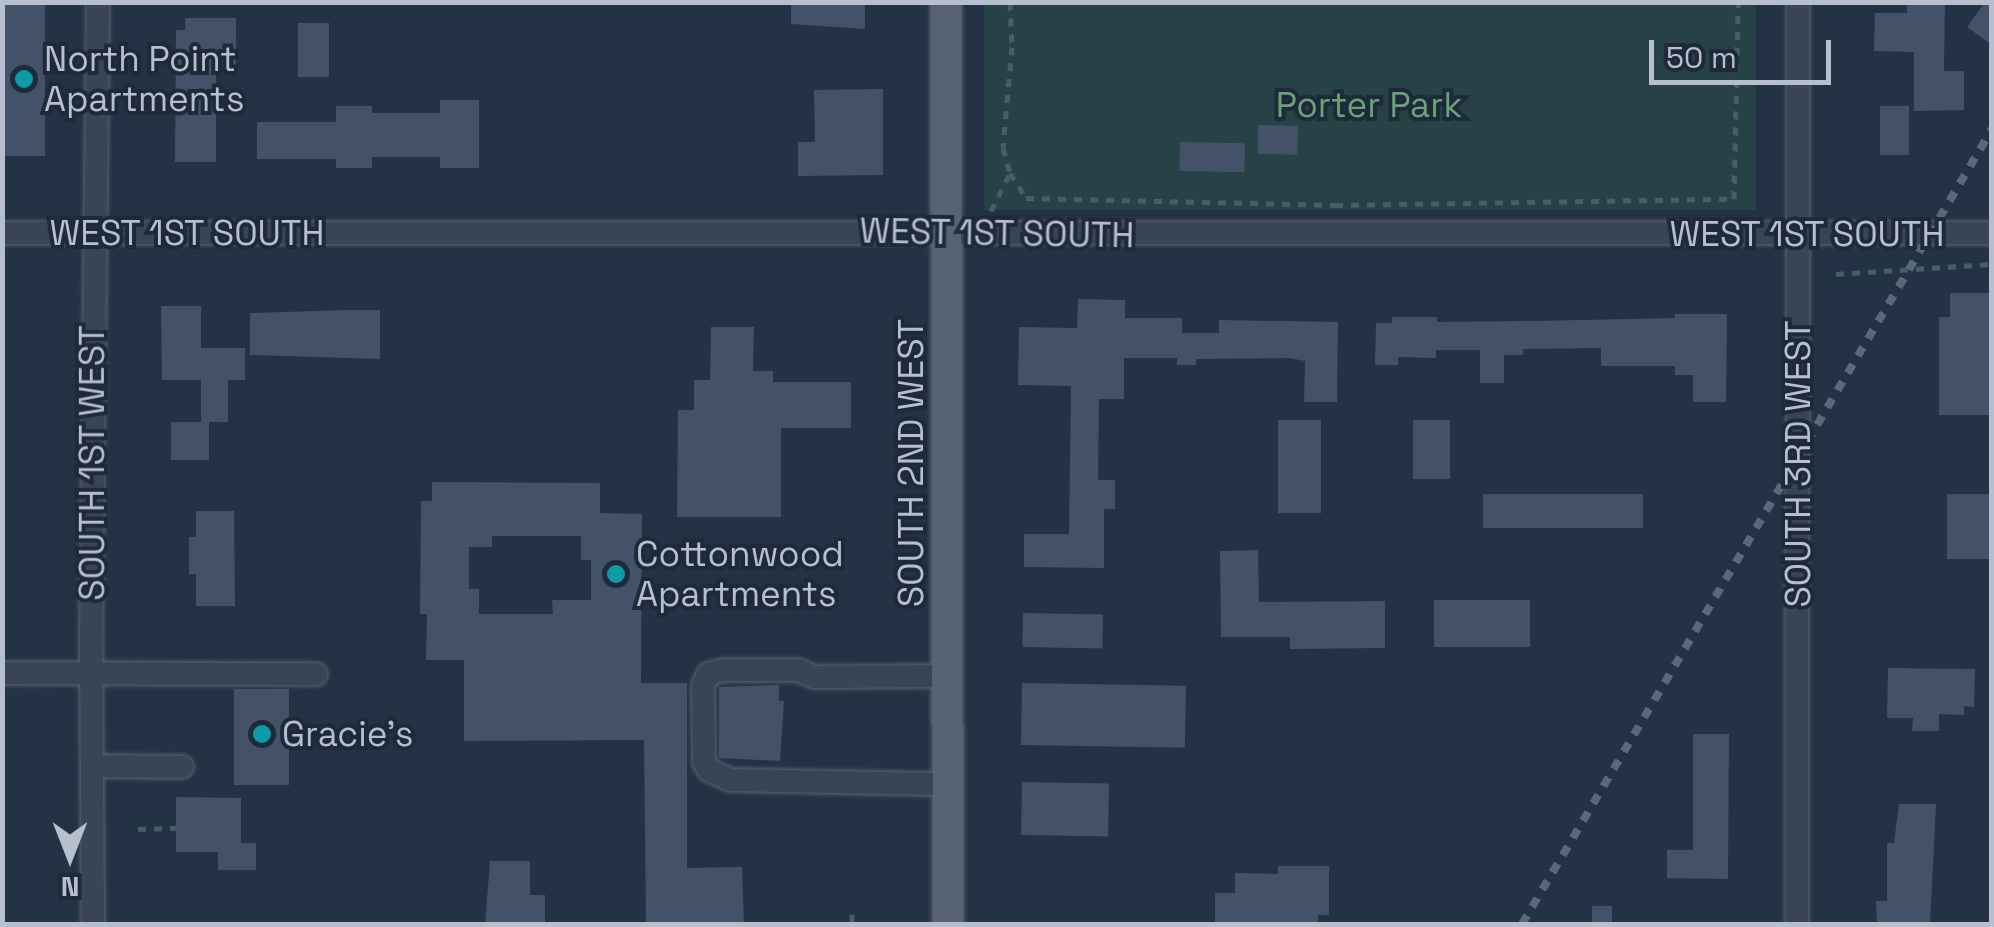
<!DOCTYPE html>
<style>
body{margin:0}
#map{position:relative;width:1994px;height:927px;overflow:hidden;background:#243245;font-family:"Space Grotesk",sans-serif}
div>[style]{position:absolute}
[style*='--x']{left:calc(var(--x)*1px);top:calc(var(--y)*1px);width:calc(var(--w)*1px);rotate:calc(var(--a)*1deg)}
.green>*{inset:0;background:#274246;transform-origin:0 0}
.building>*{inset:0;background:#435268;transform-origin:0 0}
.path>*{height:5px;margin-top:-2.5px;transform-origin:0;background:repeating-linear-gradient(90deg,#455f62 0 8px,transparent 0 16px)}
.roads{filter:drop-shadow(0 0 2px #586272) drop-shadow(0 0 2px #586272)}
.minor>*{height:22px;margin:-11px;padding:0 11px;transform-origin:11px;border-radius:11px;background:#394454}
.major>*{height:30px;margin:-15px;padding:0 15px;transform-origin:15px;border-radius:15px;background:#576374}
.rail>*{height:8px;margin-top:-4px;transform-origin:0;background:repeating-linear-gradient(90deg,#5b687c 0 10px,transparent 0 20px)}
.dots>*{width:28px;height:28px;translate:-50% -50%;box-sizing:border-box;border:5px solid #1e293a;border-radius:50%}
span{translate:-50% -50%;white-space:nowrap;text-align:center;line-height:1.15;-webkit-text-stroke:8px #1e293a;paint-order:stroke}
.poi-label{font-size:35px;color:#b7bfce}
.left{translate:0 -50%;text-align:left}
.park-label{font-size:35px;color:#6ca178}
.street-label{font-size:35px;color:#b7bfce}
.frame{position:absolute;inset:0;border:5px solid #b7bfce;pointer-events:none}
.north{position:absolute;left:20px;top:807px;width:100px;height:100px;-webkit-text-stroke:8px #1e293a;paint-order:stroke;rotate:180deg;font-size:28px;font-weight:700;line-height:40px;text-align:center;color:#b7bfce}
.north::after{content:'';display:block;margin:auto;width:35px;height:45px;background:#b7bfce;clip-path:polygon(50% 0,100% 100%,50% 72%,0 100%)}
.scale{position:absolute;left:1649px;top:40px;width:182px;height:45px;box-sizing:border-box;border:5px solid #b7bfce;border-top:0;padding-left:12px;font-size:30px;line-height:35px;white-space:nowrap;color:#b7bfce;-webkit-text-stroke:8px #1e293a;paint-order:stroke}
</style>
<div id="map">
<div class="green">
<i style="left:984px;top:3px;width:772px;height:207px"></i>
</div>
<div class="building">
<i style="left:2px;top:2px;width:43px;height:154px"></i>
<i style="clip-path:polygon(791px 2px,865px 2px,865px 29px,791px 24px)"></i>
<i style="clip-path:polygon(1907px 2px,1945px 2px,1944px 71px,1964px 71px,1964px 110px,1914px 111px,1914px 52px,1874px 51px,1875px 13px,1907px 13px)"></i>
<i style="clip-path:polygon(1985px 2px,1992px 2px,1992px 45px,1967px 27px)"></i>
<i style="clip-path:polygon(185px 18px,236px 18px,236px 67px,216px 67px,216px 162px,175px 162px,176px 30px,185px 30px)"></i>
<i style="left:298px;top:23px;width:31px;height:54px"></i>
<i style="clip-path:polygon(883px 89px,883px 175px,798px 176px,798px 142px,815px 142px,814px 90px)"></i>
<i style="clip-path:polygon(440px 100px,479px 100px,479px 168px,440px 168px,440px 157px,372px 157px,372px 168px,336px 168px,336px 159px,257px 159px,257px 122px,336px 122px,336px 106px,372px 106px,372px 113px,440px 113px)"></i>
<i style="left:1880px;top:106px;width:29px;height:49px"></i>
<i style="left:1258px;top:125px;width:40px;height:29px;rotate:1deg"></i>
<i style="left:1180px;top:142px;width:65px;height:29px;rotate:1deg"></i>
<i style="clip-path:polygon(1950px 293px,1992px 293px,1992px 415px,1939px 415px,1939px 317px,1950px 317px)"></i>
<i style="clip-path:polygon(1078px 299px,1125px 300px,1125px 318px,1182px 318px,1182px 333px,1219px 333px,1219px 320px,1338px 322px,1337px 402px,1304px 402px,1305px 361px,1289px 358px,1196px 359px,1196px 365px,1177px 365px,1177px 358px,1124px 358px,1124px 399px,1099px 399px,1098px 480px,1115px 480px,1115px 509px,1104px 509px,1104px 568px,1024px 567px,1024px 534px,1069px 534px,1071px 386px,1018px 385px,1019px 327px,1077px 328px)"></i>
<i style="clip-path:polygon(161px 306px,201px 306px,201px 348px,245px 348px,245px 380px,228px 380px,228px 422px,201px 422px,201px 380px,162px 380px)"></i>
<i style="clip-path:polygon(346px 310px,380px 310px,380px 359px,250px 355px,250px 313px)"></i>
<i style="clip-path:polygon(1675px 314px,1727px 314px,1726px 402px,1693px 402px,1693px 375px,1675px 375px,1675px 366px,1601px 366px,1601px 348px,1523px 349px,1523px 355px,1504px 355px,1504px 383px,1480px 383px,1480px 350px,1436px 350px,1436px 358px,1398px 357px,1398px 365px,1375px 365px,1376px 323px,1392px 323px,1392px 317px,1437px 317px,1437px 322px,1533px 321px,1675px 318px)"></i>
<i style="clip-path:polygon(711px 327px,754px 327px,753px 371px,773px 371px,773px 382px,851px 382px,851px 428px,781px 428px,781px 517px,677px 517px,678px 410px,694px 410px,694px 380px,710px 380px)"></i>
<i style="left:1278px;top:420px;width:43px;height:93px"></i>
<i style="left:1413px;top:420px;width:37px;height:59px"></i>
<i style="left:171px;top:422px;width:38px;height:38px"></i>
<i style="clip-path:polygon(evenodd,432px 482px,600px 483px,600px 513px,642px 514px,641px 683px,687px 683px,687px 868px,742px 867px,744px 924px,646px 924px,644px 740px,464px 741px,464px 660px,426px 660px,427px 614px,420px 614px,421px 501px,432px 501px,432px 482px,492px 536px,581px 536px,581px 560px,591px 560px,591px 600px,552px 600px,553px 614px,479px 614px,479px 589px,469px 589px,469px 547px,492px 547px,492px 536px)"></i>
<i style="left:1643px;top:494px;width:34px;height:160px;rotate:90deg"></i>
<i style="left:1947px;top:494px;width:45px;height:65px"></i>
<i style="clip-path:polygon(196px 511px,234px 511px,235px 606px,196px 606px,196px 574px,189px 574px,189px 537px,196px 537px)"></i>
<i style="clip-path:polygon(1258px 550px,1259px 602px,1385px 601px,1385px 648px,1290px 649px,1290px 637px,1221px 637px,1220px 551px)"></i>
<i style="left:1530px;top:600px;width:47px;height:96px;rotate:90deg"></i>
<i style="left:1023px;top:613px;width:80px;height:34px;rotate:1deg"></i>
<i style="clip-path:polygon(1888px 668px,1975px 669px,1974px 707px,1964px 706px,1964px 715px,1939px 714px,1939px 731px,1912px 731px,1913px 718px,1887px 718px)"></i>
<i style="left:1022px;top:683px;width:164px;height:62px;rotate:1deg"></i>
<i style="clip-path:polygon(779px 685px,779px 701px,784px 701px,780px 761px,719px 758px,719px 687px)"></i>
<i style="left:234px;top:689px;width:55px;height:96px"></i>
<i style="clip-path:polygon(1693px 734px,1729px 734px,1728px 879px,1667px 878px,1667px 850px,1693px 850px)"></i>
<i style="left:1022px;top:782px;width:87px;height:53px;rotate:1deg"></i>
<i style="clip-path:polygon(176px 797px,241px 798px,241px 843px,256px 843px,256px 870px,218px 870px,218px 852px,176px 852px)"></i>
<i style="clip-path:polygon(1899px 804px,1936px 804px,1930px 924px,1877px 924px,1876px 901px,1887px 901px,1887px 843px,1894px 843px)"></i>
<i style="clip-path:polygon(490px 861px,530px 861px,530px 895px,545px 895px,545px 924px,485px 924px)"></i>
<i style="clip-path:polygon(1278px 866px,1329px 866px,1329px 915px,1318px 915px,1318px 924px,1215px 924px,1215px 893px,1235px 893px,1235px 873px,1278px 874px)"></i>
<i style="left:1592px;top:906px;width:20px;height:18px"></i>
</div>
<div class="path">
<i style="--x:1010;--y:2;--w:45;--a:87.5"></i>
<i style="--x:1012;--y:47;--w:101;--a:95.1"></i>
<i style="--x:1003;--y:148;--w:26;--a:74"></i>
<i style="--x:1010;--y:173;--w:30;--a:57"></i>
<i style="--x:1026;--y:198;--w:309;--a:1.3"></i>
<i style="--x:1335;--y:205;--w:399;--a:-0.9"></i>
<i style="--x:1734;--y:199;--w:197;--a:-88.8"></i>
<i style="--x:991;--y:211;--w:42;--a:-63.4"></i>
<i style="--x:1836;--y:274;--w:156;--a:-3.7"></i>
<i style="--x:138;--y:829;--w:38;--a:-2"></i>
<i style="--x:852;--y:914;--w:10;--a:90"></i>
</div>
<div class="roads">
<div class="minor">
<i style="--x:2;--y:233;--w:1990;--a:0"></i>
<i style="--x:2;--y:673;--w:314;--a:0.2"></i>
<i style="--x:948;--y:676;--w:133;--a:179.6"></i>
<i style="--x:815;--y:677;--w:18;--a:-158"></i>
<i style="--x:798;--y:670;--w:74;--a:180"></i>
<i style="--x:724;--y:670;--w:16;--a:166"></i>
<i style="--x:708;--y:674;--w:13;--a:113"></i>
<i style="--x:703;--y:686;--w:76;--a:89.2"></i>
<i style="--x:704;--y:762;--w:9;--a:58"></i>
<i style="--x:709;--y:770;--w:23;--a:25"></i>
<i style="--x:730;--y:780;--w:218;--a:1.1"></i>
<i style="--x:92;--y:766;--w:90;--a:0.6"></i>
<i style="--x:93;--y:924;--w:278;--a:-90.4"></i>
<i style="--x:91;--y:646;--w:644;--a:-89.38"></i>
<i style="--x:1797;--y:924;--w:922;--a:-89.94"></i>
</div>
<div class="major">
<i style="--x:946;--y:2;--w:922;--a:89.88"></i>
</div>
</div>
<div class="rail">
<i style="--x:1522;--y:924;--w:924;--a:-59.41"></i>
</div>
<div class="dots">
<i style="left:24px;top:79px;background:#0f9aa8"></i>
<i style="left:616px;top:574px;background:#0f9aa8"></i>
<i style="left:262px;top:734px;background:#0f9aa8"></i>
</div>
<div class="poi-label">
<span class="left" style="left:44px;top:79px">North Point<br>Apartments</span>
<span class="left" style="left:636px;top:574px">Cottonwood<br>Apartments</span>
<span class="left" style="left:282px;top:734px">Gracie's</span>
</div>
<div class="park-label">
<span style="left:1369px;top:105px">Porter Park</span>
</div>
<div class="street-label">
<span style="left:187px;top:233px">WEST 1ST SOUTH</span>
<span style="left:997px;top:233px;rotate:1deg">WEST 1ST SOUTH</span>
<span style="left:1807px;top:234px">WEST 1ST SOUTH</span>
<span style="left:92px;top:463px;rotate:-90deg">SOUTH 1ST WEST</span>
<span style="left:911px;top:463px;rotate:-90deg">SOUTH 2ND WEST</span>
<span style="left:1798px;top:464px;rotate:-90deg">SOUTH 3RD WEST</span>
</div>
<div class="frame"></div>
<div class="north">N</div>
<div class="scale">50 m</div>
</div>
